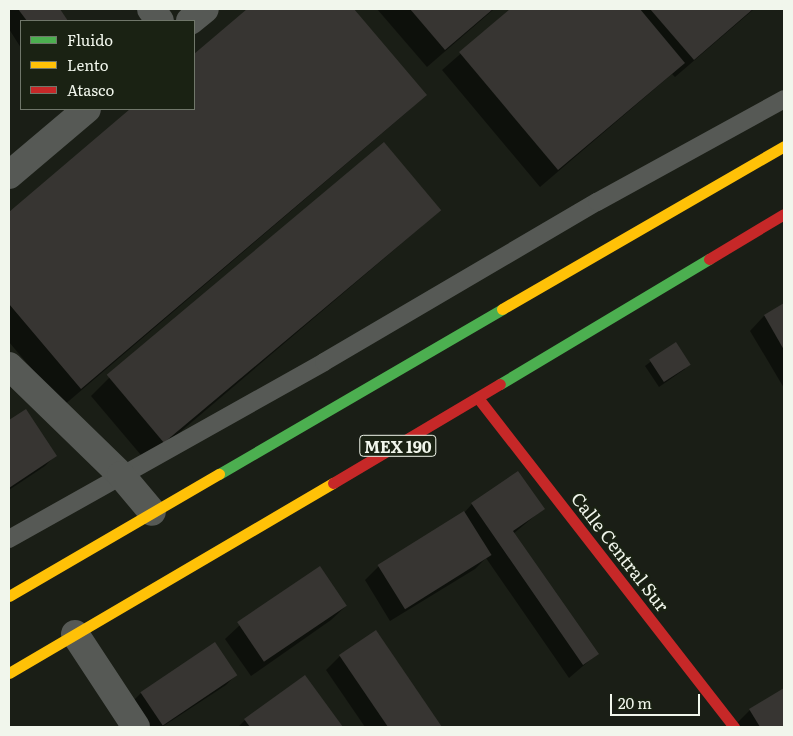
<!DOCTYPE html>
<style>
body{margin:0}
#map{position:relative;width:793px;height:736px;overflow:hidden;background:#1a1e16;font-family:Literata,serif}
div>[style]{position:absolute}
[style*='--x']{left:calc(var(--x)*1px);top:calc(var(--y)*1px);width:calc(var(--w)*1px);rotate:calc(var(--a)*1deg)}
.shadow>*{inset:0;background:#0007}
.building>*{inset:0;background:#373532;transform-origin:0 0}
.lane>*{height:18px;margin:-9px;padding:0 9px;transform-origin:9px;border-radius:9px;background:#565955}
.street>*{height:28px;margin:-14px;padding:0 14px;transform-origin:14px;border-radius:14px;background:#565955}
.fast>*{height:11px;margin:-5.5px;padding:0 5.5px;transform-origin:5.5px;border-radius:5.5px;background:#4caf50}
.slow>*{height:11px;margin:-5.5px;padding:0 5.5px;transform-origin:5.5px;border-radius:5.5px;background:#ffc107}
.jam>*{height:11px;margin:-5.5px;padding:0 5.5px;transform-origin:5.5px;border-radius:5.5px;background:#c62828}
span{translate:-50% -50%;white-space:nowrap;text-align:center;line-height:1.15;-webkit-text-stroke:4.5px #1a2213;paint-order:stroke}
.shield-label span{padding:1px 4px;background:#1a2213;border:1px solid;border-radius:4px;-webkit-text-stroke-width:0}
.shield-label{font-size:16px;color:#f1f6ec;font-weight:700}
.street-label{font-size:18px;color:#f1f6ec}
.frame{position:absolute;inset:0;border:10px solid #f1f6ec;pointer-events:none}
.legend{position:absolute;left:20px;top:20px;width:175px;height:90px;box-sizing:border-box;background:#1a2213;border:1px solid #70776a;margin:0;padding:6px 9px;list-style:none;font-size:15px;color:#f1f6ec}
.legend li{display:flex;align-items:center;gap:10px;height:25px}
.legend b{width:25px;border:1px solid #70776a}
.scale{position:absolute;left:610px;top:694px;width:90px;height:22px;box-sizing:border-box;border:2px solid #f1f6ec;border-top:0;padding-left:6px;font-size:15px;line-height:18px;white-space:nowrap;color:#f1f6ec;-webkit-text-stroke:4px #1a2213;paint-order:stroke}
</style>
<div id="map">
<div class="shadow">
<i style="clip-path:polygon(9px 9px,58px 9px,67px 21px,21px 21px,21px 48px,9px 29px)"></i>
<i style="clip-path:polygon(249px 9px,352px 9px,425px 95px,407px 112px,63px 406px,9px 342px,9px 214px,132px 109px,194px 109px,194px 56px)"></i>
<i style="clip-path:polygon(377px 9px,494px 9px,427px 67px)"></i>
<i style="clip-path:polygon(512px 9px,754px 9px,675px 77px,672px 74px,540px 187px,442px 70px)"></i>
<i style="clip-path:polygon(384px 144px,439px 209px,421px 227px,146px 461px,91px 396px,109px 378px)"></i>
<i style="clip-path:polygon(784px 304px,784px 388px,750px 331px,764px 316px)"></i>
<i style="clip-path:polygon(675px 343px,685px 369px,659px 387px,645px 366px)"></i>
<i style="clip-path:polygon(25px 411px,55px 456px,45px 466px,9px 490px,9px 422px)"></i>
<i style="clip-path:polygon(472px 504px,543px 509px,513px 534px,597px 654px,569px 678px,486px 558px,475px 569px,390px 621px,365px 580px,379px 566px,463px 514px)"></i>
<i style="clip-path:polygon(346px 606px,331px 620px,251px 676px,225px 639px,240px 625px)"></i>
<i style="clip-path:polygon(376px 631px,441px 727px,365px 727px,326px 670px,340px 656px)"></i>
<i style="clip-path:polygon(236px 675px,226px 685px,162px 727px,147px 727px,131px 703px,141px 693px)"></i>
<i style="clip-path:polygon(304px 676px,341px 727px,238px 727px,245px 720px)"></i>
<i style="clip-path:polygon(784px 689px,784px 727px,733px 727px,750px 710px)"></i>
</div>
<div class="building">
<i style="clip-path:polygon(18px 9px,60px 9px,68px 21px,27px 21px)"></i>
<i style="clip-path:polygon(247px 9px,354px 9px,427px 95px,81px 389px,9px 304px,9px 212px,130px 109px,194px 109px,194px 54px)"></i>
<i style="clip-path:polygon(410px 9px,493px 9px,445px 50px)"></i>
<i style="clip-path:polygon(510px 9px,640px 9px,685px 63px,558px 170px,459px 52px)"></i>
<i style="clip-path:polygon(650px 9px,753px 9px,694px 60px)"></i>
<i style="left:384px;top:142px;width:89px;height:362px;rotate:50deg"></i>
<i style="clip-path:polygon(784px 303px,784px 350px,764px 315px)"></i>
<i style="left:676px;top:342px;width:27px;height:32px;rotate:57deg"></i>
<i style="clip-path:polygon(26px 409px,57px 456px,9px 488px,9px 420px)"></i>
<i style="clip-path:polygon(518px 471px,545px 509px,513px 531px,599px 654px,583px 665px,471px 503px)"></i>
<i style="left:464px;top:511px;width:52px;height:102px;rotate:58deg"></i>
<i style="left:320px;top:566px;width:48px;height:100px;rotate:56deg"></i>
<i style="clip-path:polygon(376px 630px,442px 727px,388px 727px,339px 655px)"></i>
<i style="left:215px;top:642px;width:40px;height:90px;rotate:56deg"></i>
<i style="clip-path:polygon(305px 675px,343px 727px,250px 727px,244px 719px)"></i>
<i style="clip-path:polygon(784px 688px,784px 727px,760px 727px,749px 709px)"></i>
</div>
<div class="lane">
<i style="--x:9;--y:539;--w:361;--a:-29.3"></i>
<i style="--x:324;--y:362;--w:316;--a:-30.4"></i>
<i style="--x:597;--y:202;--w:213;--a:-28.8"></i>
</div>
<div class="street">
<i style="--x:151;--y:9;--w:15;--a:53"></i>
<i style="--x:190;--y:21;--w:19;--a:-39"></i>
<i style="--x:9;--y:175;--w:102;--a:-40.2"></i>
<i style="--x:9;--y:366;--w:156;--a:44.2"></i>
<i style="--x:121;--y:475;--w:48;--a:50"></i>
<i style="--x:75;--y:634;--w:111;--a:56.7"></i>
</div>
<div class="fast">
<i style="--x:500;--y:384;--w:244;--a:-30.9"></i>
<i style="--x:219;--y:474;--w:328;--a:-30.2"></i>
</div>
<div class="slow">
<i style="--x:502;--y:309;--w:326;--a:-30"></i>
<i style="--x:9;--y:596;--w:243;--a:-30.2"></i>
<i style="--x:9;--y:673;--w:376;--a:-30.4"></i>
</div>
<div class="jam">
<i style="--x:709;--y:259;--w:87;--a:-31"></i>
<i style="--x:478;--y:398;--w:417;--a:52.1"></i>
<i style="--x:333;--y:483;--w:194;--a:-30.7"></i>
</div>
<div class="shield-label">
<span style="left:398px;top:446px">MEX 190</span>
</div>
<div class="street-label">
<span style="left:620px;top:552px;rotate:52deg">Calle Central Sur</span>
</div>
<div class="frame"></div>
<ul class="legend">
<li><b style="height:6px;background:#4caf50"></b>Fluido</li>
<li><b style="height:6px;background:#ffc107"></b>Lento</li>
<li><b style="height:6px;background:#c62828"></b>Atasco</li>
</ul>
<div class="scale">20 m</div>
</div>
